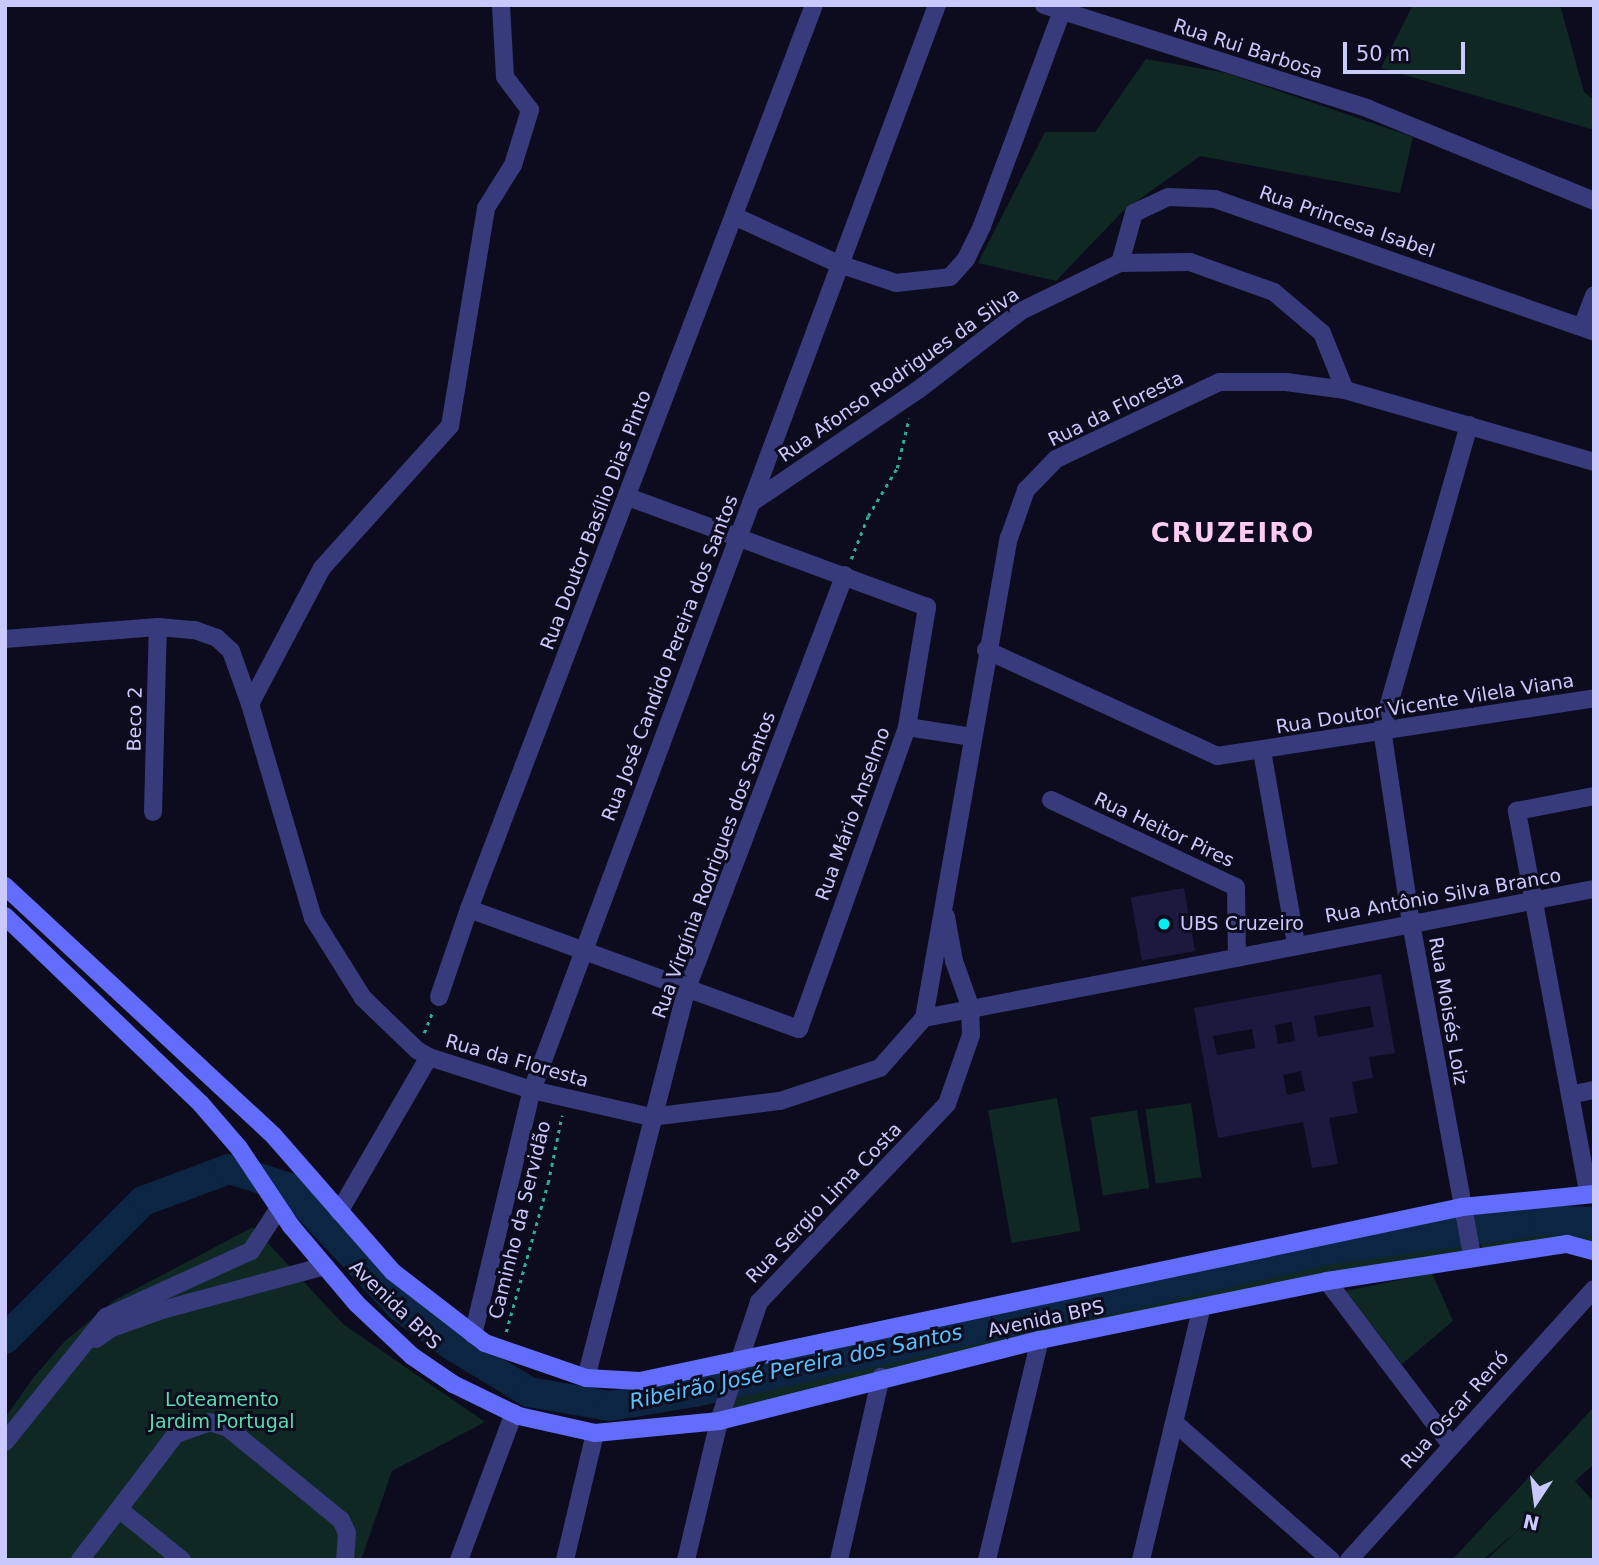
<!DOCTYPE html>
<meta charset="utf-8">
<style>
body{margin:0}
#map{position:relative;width:1599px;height:1565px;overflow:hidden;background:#0d0c1e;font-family:"DejaVu Sans",sans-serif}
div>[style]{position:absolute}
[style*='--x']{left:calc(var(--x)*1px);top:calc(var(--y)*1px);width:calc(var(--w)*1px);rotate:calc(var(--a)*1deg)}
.green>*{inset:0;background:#0f2824;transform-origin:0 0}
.river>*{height:30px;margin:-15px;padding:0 15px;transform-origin:15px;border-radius:15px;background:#0c2542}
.building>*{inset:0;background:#1c183e;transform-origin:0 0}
.path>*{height:2.5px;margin-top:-1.25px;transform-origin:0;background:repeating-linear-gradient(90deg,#2eae9a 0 3.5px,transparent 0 8.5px)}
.street>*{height:18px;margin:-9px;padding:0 9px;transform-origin:9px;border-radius:9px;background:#373b7c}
.secondary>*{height:18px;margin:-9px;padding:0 9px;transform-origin:9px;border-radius:9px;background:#626dfd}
.dots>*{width:19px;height:19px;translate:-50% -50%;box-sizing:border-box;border:4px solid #0d0c1e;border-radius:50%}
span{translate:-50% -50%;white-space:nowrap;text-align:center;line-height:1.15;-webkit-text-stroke:6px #0d0c1e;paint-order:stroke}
.street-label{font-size:19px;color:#cac9fe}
.poi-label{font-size:19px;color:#cac9fe}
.left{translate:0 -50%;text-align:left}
.park-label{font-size:19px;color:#57ddae}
.water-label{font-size:21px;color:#59c1fd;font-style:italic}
.district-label{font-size:26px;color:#fecbf1;font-weight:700;letter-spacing:2px}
.frame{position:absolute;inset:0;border:7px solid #cac9fe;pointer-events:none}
.north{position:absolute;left:1501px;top:1467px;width:70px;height:70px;-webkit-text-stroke:5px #0d0c1e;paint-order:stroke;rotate:193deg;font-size:19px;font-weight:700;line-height:28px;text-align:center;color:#cac9fe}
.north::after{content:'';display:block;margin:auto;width:24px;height:32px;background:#cac9fe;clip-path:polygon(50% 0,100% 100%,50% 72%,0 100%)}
.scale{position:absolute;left:1343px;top:42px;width:122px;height:32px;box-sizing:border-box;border:4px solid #cac9fe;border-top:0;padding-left:9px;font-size:21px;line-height:24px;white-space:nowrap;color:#cac9fe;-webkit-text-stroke:5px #0d0c1e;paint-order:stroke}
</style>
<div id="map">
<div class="green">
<i style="clip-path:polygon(1413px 5px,1560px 5px,1584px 92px,1594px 100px,1594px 130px,1381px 68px)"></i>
<i style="clip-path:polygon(1146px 59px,1226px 73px,1413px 137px,1400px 193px,1200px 156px,1123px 211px,1056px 281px,978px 263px,1045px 132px,1095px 132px)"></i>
<i style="left:1057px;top:1098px;width:135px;height:70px;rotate:80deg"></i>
<i style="left:1191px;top:1103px;width:75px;height:46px;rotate:82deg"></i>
<i style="left:1137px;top:1110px;width:79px;height:47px;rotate:81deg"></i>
<i style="clip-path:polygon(1580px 1212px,1594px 1216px,1594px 1247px,1482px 1250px,1472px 1214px)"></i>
<i style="clip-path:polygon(1455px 1216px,1462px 1252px,732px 1409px,750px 1363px)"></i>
<i style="clip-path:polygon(253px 1227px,343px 1324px,485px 1422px,392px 1471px,361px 1560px,5px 1560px,5px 1418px,33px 1378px,65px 1341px,115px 1300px)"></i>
<i style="clip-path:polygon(1432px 1273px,1453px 1321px,1402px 1364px,1346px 1291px)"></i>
<i style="clip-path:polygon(1594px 1407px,1594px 1464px,1575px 1481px,1594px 1502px,1594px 1560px,1486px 1560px,1523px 1526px,1483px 1560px,1452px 1560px)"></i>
</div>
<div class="river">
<i style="--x:5;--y:1339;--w:195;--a:-45"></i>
<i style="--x:143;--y:1201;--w:92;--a:-20.4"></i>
<i style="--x:229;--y:1169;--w:64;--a:17.3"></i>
<i style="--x:290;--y:1188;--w:163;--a:47"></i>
<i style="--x:401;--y:1307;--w:65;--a:36.9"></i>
<i style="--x:453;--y:1346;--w:89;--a:31.2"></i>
<i style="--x:529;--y:1392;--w:82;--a:9.8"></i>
<i style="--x:610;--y:1406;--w:85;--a:-9.5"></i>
<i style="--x:694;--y:1392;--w:650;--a:-12.62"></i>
<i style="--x:1328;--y:1250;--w:219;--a:-7.9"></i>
<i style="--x:1545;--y:1220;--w:49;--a:2.3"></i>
</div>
<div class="building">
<i style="left:1184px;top:888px;width:64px;height:54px;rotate:80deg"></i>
<i style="clip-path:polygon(evenodd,1381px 974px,1395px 1053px,1369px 1057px,1373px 1078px,1352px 1082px,1358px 1113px,1329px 1118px,1338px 1164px,1312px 1168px,1303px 1122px,1218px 1138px,1194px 1008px,1381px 974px,1370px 1006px,1374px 1027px,1318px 1037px,1314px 1016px,1370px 1006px,1381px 974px,1292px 1022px,1295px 1041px,1278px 1044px,1275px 1025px,1292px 1022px,1381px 974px,1252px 1029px,1255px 1048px,1217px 1055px,1213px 1036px,1252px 1029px,1381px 974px,1301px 1071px,1305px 1091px,1287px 1095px,1283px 1075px,1301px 1071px)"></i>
</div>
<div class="path">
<i style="--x:851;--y:559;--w:46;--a:-68.4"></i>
<i style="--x:868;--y:516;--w:56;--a:-58.9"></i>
<i style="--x:897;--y:468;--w:51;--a:-76.5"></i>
<i style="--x:424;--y:1033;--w:22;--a:-68"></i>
<i style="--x:506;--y:1332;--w:155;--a:-74.3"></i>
<i style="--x:548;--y:1183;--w:69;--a:-78.4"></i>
</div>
<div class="street">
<i style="--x:1044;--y:5;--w:341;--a:17.7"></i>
<i style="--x:1369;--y:109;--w:243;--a:22.2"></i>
<i style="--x:734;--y:216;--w:115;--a:24.6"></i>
<i style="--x:839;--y:264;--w:60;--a:18.4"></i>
<i style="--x:896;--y:283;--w:54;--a:-6.3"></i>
<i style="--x:950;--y:277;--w:24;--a:-48"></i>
<i style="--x:966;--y:259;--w:37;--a:-64"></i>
<i style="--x:982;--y:226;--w:236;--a:-69.6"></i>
<i style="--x:1120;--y:263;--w:52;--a:-74.4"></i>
<i style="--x:1134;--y:213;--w:38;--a:-25"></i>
<i style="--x:1169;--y:197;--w:46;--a:2.5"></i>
<i style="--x:1215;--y:199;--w:402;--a:19.3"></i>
<i style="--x:1582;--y:327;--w:34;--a:-69"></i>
<i style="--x:1469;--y:425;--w:316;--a:106"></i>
<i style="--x:1382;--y:729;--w:196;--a:81.5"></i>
<i style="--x:1411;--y:923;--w:340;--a:79.6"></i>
<i style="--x:751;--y:503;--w:202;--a:-34.1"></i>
<i style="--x:918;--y:390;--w:130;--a:-37.5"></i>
<i style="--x:1021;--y:311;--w:110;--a:-25.9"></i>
<i style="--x:1120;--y:263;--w:70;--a:-0.8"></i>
<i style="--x:1190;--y:262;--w:89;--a:19.7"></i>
<i style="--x:1274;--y:292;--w:63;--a:40.5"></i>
<i style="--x:1322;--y:333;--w:61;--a:68"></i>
<i style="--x:5;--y:639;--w:153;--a:-4.5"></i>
<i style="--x:158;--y:627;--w:37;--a:5"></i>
<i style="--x:195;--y:630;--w:23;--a:20"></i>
<i style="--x:217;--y:638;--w:19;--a:43"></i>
<i style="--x:231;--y:651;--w:56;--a:70.3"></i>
<i style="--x:250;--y:704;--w:223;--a:73.6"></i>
<i style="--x:313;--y:918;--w:94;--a:58"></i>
<i style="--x:363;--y:998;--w:75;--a:43.9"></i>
<i style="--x:417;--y:1050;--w:14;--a:30"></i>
<i style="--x:429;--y:1057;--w:108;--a:17.8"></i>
<i style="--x:532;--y:1090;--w:122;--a:12.8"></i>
<i style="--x:651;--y:1117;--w:130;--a:-7.1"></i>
<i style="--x:780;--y:1101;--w:105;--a:-18.3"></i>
<i style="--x:880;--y:1068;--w:67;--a:-48.7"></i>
<i style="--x:924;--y:1018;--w:487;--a:-80"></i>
<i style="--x:1009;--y:538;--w:51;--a:-70.5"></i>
<i style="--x:1026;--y:490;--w:43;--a:-45.9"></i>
<i style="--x:1056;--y:459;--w:181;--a:-25.2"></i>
<i style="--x:1220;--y:382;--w:66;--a:0"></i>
<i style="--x:1286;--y:382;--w:60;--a:7.7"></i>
<i style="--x:1345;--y:390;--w:259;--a:16.1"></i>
<i style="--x:986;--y:650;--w:254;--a:24.6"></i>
<i style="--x:1217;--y:756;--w:381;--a:-8.7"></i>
<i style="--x:250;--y:704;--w:154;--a:-62.1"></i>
<i style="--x:322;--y:568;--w:191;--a:-48"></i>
<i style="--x:450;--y:426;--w:221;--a:-80.6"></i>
<i style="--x:486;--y:208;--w:51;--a:-57.9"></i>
<i style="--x:513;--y:165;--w:58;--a:-72.8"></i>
<i style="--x:530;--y:110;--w:41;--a:-127.1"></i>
<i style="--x:505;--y:77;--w:72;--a:-93.2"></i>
<i style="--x:907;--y:727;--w:66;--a:8.7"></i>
<i style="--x:1262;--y:751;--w:196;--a:80"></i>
<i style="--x:1051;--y:800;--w:204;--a:25.2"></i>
<i style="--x:1236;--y:887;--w:68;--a:89.2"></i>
<i style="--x:153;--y:812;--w:185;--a:-88.5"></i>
<i style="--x:469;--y:909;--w:351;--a:20"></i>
<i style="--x:799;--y:1029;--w:321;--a:-70.3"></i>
<i style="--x:907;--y:727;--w:122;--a:-80.5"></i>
<i style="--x:927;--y:607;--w:319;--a:-159.8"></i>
<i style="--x:439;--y:997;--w:93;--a:-71.2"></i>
<i style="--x:469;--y:909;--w:968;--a:-69.11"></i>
<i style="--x:924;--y:1018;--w:682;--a:-10.9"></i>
<i style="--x:1570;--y:1095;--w:25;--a:-12"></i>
<i style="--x:1588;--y:1191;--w:387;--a:-100.6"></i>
<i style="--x:1517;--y:811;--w:78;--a:-11"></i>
<i style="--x:339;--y:1212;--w:179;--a:-59.9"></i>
<i style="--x:1327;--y:1281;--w:206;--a:52.9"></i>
<i style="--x:473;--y:1335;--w:252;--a:-76.5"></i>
<i style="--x:532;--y:1090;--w:1158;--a:-69.53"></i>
<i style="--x:96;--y:1339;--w:19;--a:-35"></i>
<i style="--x:112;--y:1328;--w:53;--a:-19.8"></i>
<i style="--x:162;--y:1310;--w:169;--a:-15.1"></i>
<i style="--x:586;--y:1378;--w:403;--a:-75.5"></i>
<i style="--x:687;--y:988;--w:442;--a:-69.1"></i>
<i style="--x:1175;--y:1423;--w:208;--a:41.3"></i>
<i style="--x:5;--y:1442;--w:161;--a:-51.1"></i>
<i style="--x:106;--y:1317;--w:159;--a:-24.5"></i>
<i style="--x:251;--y:1251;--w:51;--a:-56.9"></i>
<i style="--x:120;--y:1510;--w:80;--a:38.9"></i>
<i style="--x:80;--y:1560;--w:158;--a:-52.7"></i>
<i style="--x:176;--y:1434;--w:36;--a:-19"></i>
<i style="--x:210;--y:1422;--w:19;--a:18"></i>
<i style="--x:228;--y:1428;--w:146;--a:39.2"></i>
<i style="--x:341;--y:1520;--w:14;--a:65"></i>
<i style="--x:347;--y:1533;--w:27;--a:94"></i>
<i style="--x:459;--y:1560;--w:157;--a:-69.5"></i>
<i style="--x:565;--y:1560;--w:130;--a:-76.7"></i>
<i style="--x:686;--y:1560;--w:143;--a:-76.6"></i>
<i style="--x:719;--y:1421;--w:126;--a:-71.4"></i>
<i style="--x:759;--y:1302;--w:273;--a:-46.5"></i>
<i style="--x:947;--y:1104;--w:73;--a:-70.8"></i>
<i style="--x:971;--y:1035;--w:29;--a:-92"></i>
<i style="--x:970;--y:1006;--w:48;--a:-109.6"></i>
<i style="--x:954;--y:961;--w:45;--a:-100.3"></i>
<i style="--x:839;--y:1560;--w:188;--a:-77.1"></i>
<i style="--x:987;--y:1560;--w:226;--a:-76.5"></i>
<i style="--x:1141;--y:1560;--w:257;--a:-76.5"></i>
<i style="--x:1349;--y:1560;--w:365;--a:-47.9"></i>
</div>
<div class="secondary">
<i style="--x:5;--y:886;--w:366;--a:42.9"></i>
<i style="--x:273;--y:1135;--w:182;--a:48.8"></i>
<i style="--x:393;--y:1272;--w:116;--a:37.7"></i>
<i style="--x:485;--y:1343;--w:107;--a:19.1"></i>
<i style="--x:586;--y:1378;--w:54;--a:3.2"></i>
<i style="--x:640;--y:1381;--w:840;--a:-11.95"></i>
<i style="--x:1462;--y:1207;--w:133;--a:-5.6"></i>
<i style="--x:5;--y:916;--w:272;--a:43.8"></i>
<i style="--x:201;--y:1104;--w:58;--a:49.2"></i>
<i style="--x:239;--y:1148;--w:94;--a:56.3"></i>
<i style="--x:291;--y:1226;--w:102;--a:49.8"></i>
<i style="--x:357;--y:1304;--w:76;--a:43.4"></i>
<i style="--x:412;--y:1356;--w:50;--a:34.3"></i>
<i style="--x:453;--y:1384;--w:73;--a:25.9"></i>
<i style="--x:519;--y:1416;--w:78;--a:12.6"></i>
<i style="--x:595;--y:1433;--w:125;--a:-5.5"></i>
<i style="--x:719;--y:1421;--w:331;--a:-14.2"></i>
<i style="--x:1040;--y:1340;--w:293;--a:-11.6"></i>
<i style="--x:1327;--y:1281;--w:243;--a:-8.8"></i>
<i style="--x:1567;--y:1244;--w:28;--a:15"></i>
</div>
<div class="dots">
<i style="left:1164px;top:924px;background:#03f0f1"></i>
</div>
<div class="street-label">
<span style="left:1248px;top:49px;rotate:18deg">Rua Rui Barbosa</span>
<span style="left:1347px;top:222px;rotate:19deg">Rua Princesa Isabel</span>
<span style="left:899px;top:375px;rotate:-35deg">Rua Afonso Rodrigues da Silva</span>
<span style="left:1116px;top:409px;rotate:-26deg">Rua da Floresta</span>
<span style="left:596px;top:520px;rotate:-69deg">Rua Doutor Basílio Dias Pinto</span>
<span style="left:670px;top:658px;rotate:-69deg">Rua José Candido Pereira dos Santos</span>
<span style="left:1425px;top:704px;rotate:-9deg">Rua Doutor Vicente Vilela Viana</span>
<span style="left:135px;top:719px;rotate:-89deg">Beco 2</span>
<span style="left:853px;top:814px;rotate:-70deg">Rua Mário Anselmo</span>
<span style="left:1164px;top:830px;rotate:25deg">Rua Heitor Pires</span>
<span style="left:714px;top:865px;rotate:-70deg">Rua Virgínia Rodrigues dos Santos</span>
<span style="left:1443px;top:896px;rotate:-10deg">Rua Antônio Silva Branco</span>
<span style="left:1448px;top:1011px;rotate:80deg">Rua Moisés Loiz</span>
<span style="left:517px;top:1061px;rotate:16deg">Rua da Floresta</span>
<span style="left:824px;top:1203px;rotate:-46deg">Rua Sergio Lima Costa</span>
<span style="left:520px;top:1220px;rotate:-76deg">Caminho da Servidão</span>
<span style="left:395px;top:1305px;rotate:44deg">Avenida BPS</span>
<span style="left:1046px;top:1319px;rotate:-12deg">Avenida BPS</span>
<span style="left:1455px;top:1410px;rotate:-48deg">Rua Oscar Renó</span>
</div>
<div class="poi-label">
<span class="left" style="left:1180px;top:924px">UBS Cruzeiro</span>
</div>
<div class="park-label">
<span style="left:222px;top:1411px">Loteamento<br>Jardim Portugal</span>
</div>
<div class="water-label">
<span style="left:796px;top:1367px;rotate:-12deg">Ribeirão José Pereira dos Santos</span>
</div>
<div class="district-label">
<span style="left:1233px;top:534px">CRUZEIRO</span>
</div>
<div class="frame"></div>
<div class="north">N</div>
<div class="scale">50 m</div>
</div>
